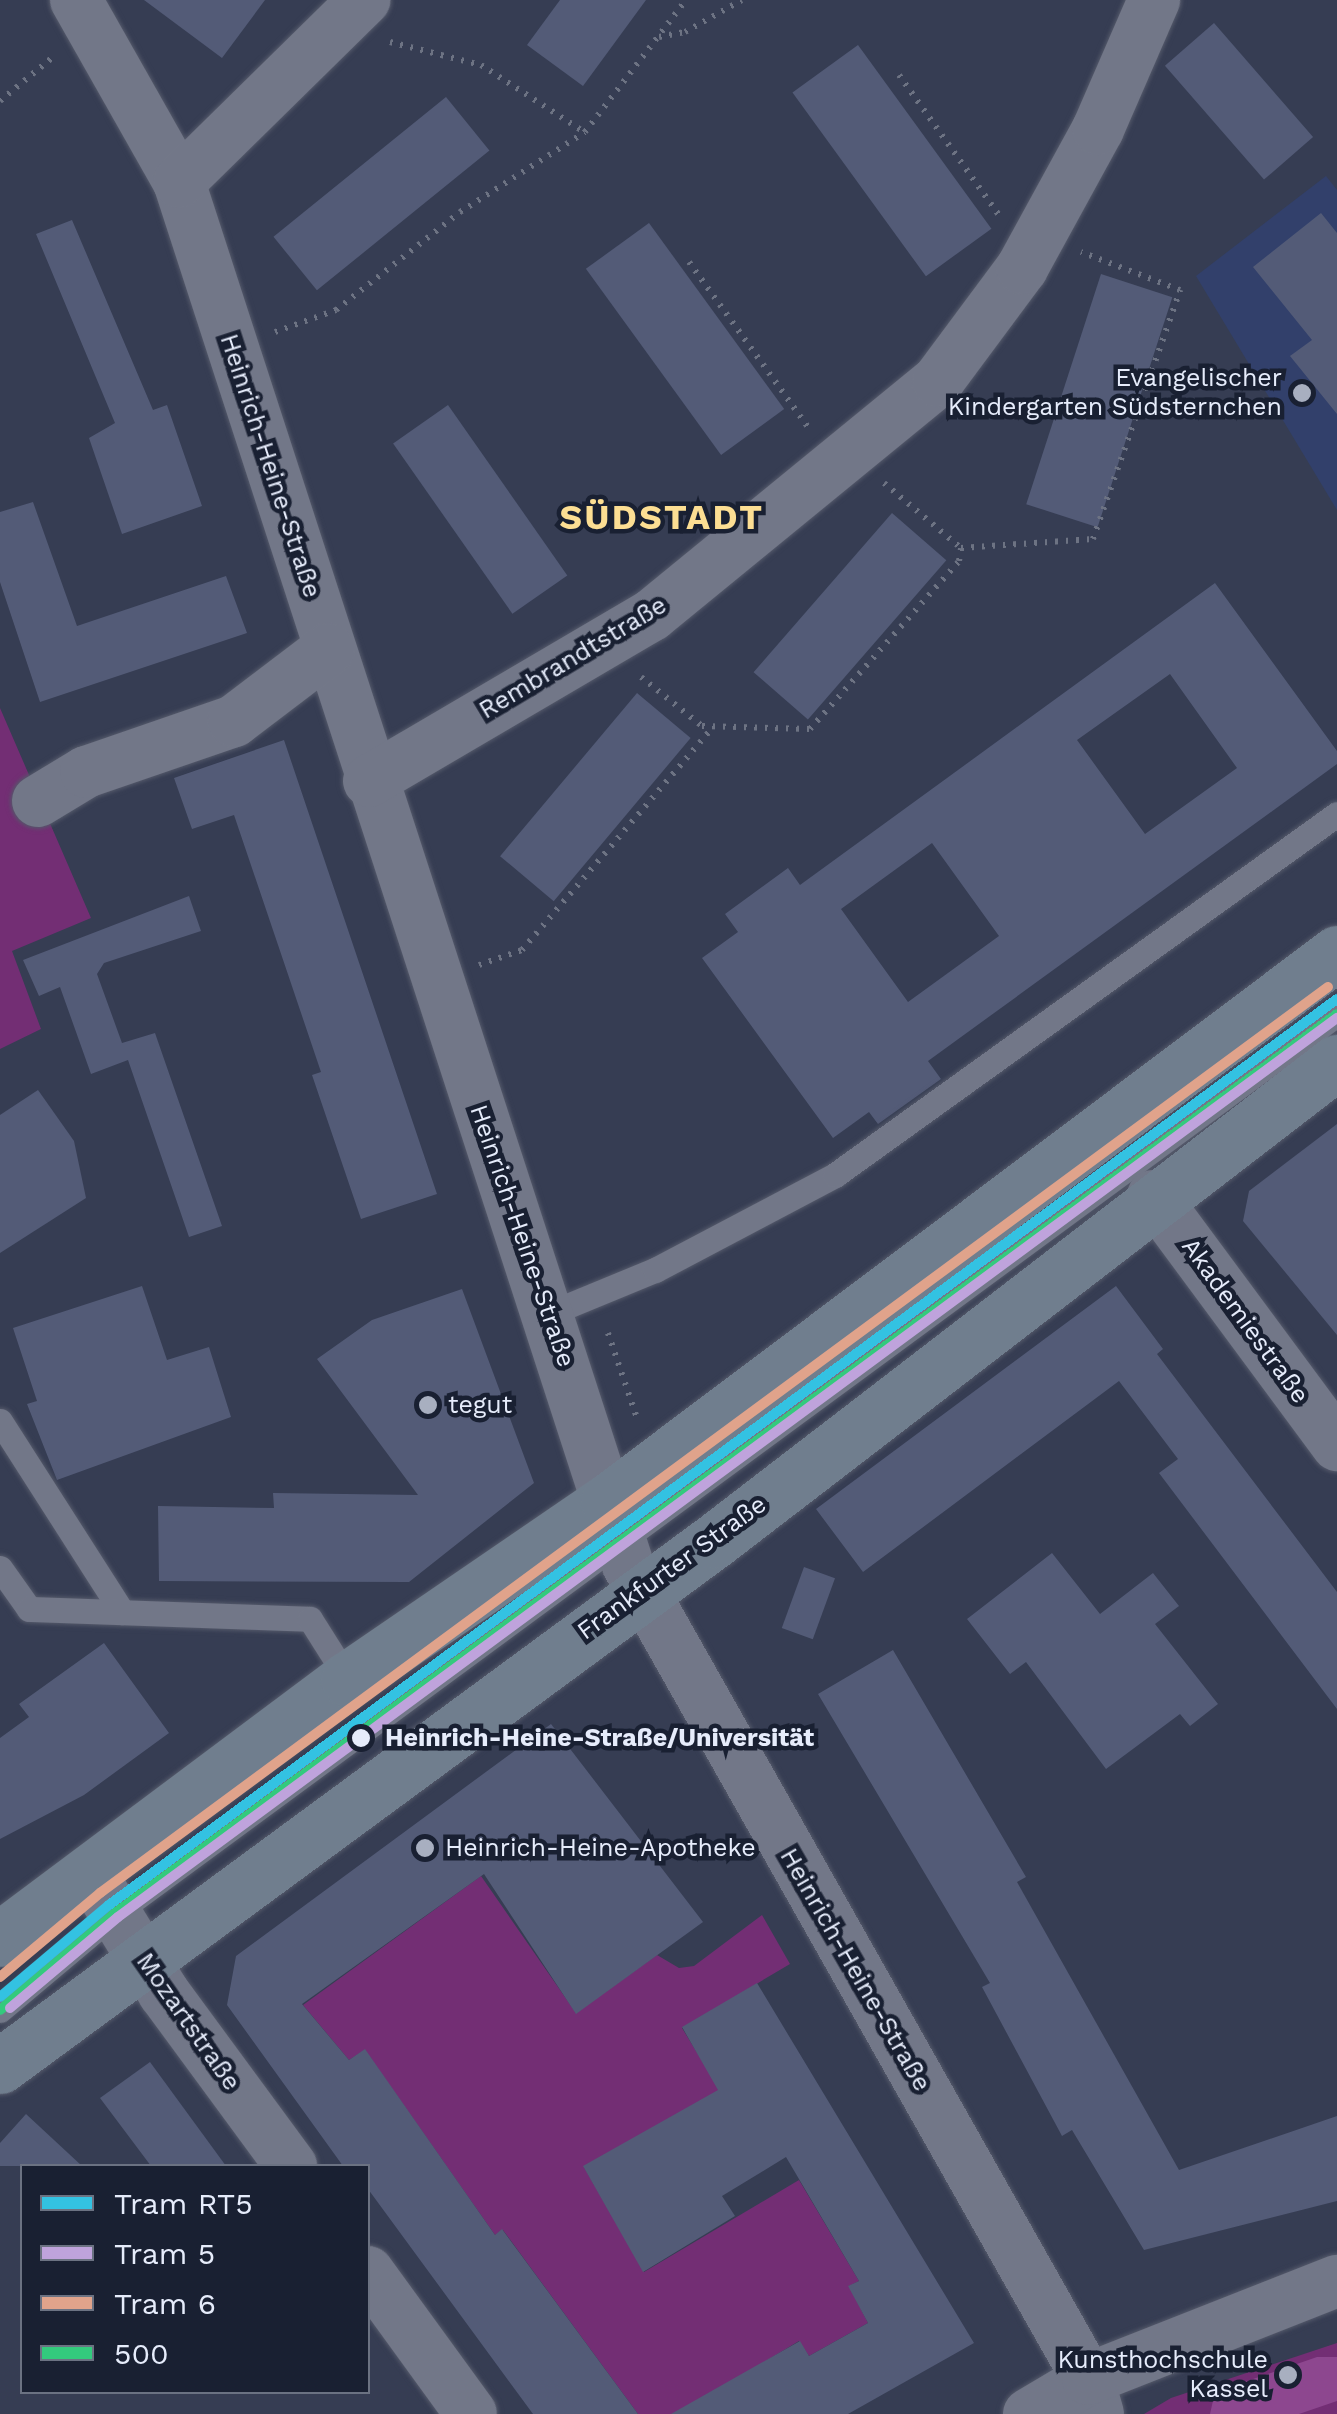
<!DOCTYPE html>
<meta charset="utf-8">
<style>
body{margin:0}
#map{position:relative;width:1337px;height:2414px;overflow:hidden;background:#363d53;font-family:"Work Sans",sans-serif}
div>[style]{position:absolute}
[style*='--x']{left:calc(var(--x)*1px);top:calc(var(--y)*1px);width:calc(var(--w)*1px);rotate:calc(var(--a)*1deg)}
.built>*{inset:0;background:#32406b}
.green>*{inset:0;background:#732e74}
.forest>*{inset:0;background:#8d478f}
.building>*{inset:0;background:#535b77;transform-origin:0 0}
.path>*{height:6px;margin-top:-3px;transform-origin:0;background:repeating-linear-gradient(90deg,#6d7383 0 2.5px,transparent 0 10.5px)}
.roads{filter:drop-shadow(0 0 2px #54596a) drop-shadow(0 0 2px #54596a)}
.service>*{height:25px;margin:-12.5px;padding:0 12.5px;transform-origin:12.5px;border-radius:12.5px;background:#727788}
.minor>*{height:52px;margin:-26px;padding:0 26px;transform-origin:26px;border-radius:26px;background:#727788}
.primary>*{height:55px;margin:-27.5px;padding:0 27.5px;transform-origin:27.5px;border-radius:27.5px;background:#707e8e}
.bus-1>*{height:10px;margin:-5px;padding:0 5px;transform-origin:5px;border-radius:5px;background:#33ca7d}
.tram-1>*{height:10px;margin:-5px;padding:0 5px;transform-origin:5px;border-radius:5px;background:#33c2e2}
.tram-2>*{height:10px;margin:-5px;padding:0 5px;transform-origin:5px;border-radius:5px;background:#bfa3dc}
.tram-3>*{height:10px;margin:-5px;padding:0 5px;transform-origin:5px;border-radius:5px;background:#e0a38b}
.dots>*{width:28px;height:28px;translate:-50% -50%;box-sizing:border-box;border:5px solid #192032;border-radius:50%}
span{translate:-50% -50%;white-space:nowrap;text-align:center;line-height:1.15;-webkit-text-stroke:9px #192032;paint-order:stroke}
.poi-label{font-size:25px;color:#e6ecfb}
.right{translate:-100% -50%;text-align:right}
.left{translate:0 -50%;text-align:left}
.street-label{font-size:25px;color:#e6ecfb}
.stop-label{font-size:25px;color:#e6ecfb;font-weight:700}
.district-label{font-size:35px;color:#fcde93;font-weight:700;letter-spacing:2.5px}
.legend{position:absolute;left:20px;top:2164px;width:350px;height:230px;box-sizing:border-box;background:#192032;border:2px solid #6b7282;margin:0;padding:12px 18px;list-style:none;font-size:30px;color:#e6ecfb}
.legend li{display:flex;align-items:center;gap:20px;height:50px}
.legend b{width:50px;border:2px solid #6b7282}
</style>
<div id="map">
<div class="built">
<i style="clip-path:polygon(1326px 176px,1337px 190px,1337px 510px,1196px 276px)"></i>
</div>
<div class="green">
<i style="clip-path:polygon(0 708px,91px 918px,12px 951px,41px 1029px,0 1049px)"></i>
<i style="clip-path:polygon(481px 1876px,576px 2013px,657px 1955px,679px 1968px,694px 1966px,762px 1915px,790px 1964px,682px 2028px,704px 2064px,793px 2050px,584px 2167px,644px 2272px,799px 2180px,859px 2281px,849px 2286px,868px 2323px,809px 2356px,799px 2341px,678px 2414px,638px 2414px,503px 2230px,495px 2235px,365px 2050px,349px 2060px,303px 2005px)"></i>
<i style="clip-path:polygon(1337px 2343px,1337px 2414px,1144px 2414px,1171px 2398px)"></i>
</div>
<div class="forest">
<i style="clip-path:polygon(1317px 2357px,1337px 2357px,1337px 2401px,1299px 2414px,1210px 2414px,1215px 2392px)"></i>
</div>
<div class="building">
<i style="clip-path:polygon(144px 0,265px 0,222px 58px)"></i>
<i style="clip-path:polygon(560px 0,646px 0,583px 86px,527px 45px)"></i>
<i style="left:1214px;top:23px;width:151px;height:65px;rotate:49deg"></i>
<i style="left:858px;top:45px;width:227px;height:81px;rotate:54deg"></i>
<i style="left:446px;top:97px;width:69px;height:222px;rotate:51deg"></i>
<i style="clip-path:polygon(1321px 213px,1337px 233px,1337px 414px,1290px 356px,1312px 340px,1253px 267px)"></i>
<i style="clip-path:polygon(72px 220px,153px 410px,167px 405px,202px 506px,122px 534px,89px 438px,115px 423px,36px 234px)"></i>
<i style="left:649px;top:223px;width:230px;height:78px;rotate:54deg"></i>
<i style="left:1101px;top:274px;width:75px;height:242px;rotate:18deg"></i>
<i style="left:448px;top:405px;width:208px;height:67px;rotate:55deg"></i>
<i style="clip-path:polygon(33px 502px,77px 626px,226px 576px,247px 633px,40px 702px,0 582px,0 512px)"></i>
<i style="left:892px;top:513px;width:72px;height:211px;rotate:41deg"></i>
<i style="clip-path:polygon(evenodd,1215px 583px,1337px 751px,1337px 764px,928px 1061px,941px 1079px,878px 1124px,869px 1112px,833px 1138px,702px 958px,738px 932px,725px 914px,788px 868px,800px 885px,1215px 583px,1170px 674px,1237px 768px,1145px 834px,1077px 740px,1170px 674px,1215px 583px,932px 843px,999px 936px,908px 1002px,841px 909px,932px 843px)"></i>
<i style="left:637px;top:693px;width:70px;height:213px;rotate:40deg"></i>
<i style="clip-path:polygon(284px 740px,437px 1194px,361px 1219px,312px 1075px,321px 1072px,234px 815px,192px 829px,174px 778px)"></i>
<i style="clip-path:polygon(189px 896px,201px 931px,104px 963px,97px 974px,122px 1043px,155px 1033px,222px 1226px,189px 1237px,128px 1060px,91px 1074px,60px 987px,39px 996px,23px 960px)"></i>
<i style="clip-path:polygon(38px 1090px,74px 1141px,86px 1198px,0 1253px,0 1115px)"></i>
<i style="clip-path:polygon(1337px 1124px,1337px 1335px,1243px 1221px,1249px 1191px)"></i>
<i style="clip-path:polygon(142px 1286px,167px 1360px,209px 1347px,231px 1417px,57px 1480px,27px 1404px,37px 1401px,13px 1328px)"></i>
<i style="clip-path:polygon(1116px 1286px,1163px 1349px,1157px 1354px,1337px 1592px,1337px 1709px,1159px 1473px,1178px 1459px,1119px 1381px,863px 1572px,816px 1509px)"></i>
<i style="clip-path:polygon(462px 1289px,534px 1483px,409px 1582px,159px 1581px,158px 1506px,274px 1508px,273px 1493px,418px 1495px,317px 1359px,372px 1320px)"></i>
<i style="clip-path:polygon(1052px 1553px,1100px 1614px,1153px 1573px,1179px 1606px,1155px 1624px,1218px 1704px,1190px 1726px,1180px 1714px,1106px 1769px,1026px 1662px,1010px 1674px,967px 1619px)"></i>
<i style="left:804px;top:1567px;width:33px;height:65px;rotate:20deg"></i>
<i style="clip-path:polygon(104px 1643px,169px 1733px,84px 1795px,0 1839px,0 1738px,29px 1717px,19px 1704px)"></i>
<i style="clip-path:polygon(893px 1650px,1026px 1877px,1017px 1882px,1179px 2170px,1337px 2116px,1337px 2201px,1144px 2250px,1072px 2130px,1062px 2136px,982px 1987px,990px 1983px,818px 1694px)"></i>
<i style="clip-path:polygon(551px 1724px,703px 1922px,576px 2014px,484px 1874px,302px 2004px,349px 2060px,365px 2049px,495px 2235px,502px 2229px,638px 2414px,533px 2414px,368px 2189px,368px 2166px,343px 2166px,227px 2005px,236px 1956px)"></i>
<i style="clip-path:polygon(757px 1983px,974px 2343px,848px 2414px,671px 2414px,800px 2341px,809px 2356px,868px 2323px,848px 2286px,859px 2281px,786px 2157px,722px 2196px,735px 2216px,643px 2272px,583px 2166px,718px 2090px,682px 2027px)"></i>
<i style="clip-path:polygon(150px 2062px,226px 2166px,151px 2166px,100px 2098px)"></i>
<i style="clip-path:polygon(26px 2114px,82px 2166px,0 2166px,0 2143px)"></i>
</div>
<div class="path">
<i style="--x:659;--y:37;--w:26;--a:-11"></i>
<i style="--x:685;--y:32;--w:65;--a:-29.3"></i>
<i style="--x:390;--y:42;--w:94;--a:14.2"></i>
<i style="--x:481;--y:65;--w:123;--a:33"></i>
<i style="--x:899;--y:75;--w:172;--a:54.5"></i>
<i style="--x:0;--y:101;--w:69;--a:-39.7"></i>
<i style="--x:689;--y:262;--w:203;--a:54.2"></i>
<i style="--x:275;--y:332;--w:65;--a:-19.8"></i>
<i style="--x:336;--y:310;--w:158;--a:-38.3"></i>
<i style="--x:460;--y:212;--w:148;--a:-32.6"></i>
<i style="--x:585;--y:132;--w:166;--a:-52.6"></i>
<i style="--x:884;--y:483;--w:101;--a:40.2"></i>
<i style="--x:961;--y:548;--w:132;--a:-3.9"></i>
<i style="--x:1093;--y:539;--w:264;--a:-70.7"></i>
<i style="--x:1180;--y:290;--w:106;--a:-159"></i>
<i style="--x:641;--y:677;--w:78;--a:38.8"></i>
<i style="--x:702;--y:726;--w:108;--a:1.6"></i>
<i style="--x:810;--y:729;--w:225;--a:-48.4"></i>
<i style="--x:959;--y:561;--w:13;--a:-81"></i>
<i style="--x:479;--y:965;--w:46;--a:-19.2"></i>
<i style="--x:522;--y:950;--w:292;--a:-49.4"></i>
<i style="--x:608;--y:1333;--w:93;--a:71.2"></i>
</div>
<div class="roads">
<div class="service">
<i style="--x:548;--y:1314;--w:116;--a:-22.4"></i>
<i style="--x:655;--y:1270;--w:204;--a:-27.8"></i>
<i style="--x:835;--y:1175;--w:618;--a:-35.72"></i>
<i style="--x:0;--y:1421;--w:227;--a:57.4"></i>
<i style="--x:0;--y:1568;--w:50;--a:54.7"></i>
<i style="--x:29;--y:1609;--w:281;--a:2"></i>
<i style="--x:310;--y:1619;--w:71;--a:57.7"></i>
<i style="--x:0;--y:2010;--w:149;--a:-40.1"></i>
<i style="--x:114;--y:1914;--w:1518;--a:-36.35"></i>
</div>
<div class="minor">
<i style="--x:76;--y:0;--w:209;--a:60.5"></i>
<i style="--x:179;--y:182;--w:1454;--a:72.01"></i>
<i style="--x:628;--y:1565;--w:935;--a:60.53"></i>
<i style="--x:1088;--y:2379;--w:36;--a:74"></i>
<i style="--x:179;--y:182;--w:260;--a:-44.5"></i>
<i style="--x:369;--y:781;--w:328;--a:-30.4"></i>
<i style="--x:652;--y:615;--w:370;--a:-39.3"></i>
<i style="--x:938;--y:381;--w:141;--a:-53.4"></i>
<i style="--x:1022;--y:268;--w:158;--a:-61.3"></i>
<i style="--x:1098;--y:129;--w:141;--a:-66.5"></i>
<i style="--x:38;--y:801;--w:56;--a:-31.1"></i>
<i style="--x:86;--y:772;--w:157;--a:-19"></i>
<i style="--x:234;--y:721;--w:119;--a:-37.2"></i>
<i style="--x:1153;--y:1196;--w:310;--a:53.5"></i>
<i style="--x:91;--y:1874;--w:140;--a:58.5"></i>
<i style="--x:164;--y:1993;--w:215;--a:53.7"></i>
<i style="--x:368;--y:2272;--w:175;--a:54"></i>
<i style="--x:1029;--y:2414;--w:69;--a:-30.7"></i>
<i style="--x:1088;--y:2379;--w:268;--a:-21.5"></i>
</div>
<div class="primary">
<i style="--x:0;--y:1939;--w:434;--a:-36.8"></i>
<i style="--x:348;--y:1679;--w:315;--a:-34.4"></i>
<i style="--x:608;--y:1501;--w:912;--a:-36.93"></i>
<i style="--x:0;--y:2066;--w:886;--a:-36.33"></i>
<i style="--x:714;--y:1541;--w:786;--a:-37.56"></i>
</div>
</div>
<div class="bus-1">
<i style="--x:0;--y:2010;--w:149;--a:-40.1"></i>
<i style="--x:114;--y:1914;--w:1518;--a:-36.35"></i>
</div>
<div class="tram-1">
<i style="--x:0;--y:1997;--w:143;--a:-40.2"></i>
<i style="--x:109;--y:1905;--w:1526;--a:-36.42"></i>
</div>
<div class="tram-2">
<i style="--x:10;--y:2008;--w:141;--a:-40.1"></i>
<i style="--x:118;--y:1917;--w:1515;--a:-36.41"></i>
</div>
<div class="tram-3">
<i style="--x:0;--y:1977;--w:131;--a:-40"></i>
<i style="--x:100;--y:1893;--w:1526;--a:-36.42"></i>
</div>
<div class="dots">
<i style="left:1302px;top:393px;background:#a8afc0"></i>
<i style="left:428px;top:1405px;background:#a8afc0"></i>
<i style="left:361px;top:1738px;background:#e6ecfb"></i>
<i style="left:425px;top:1848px;background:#a8afc0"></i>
<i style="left:1288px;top:2375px;background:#a8afc0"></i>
</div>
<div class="poi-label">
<span class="right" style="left:1282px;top:393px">Evangelischer<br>Kindergarten Südsternchen</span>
<span class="left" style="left:448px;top:1405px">tegut</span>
<span class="left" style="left:445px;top:1848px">Heinrich-Heine-Apotheke</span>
<span class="right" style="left:1268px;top:2375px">Kunsthochschule<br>Kassel</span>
</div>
<div class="street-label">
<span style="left:270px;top:466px;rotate:72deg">Heinrich-Heine-Straße</span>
<span style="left:573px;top:658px;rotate:-31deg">Rembrandtstraße</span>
<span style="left:522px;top:1236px;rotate:71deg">Heinrich-Heine-Straße</span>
<span style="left:1245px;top:1321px;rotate:54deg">Akademiestraße</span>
<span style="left:672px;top:1568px;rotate:-36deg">Frankfurter Straße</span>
<span style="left:855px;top:1970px;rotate:60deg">Heinrich-Heine-Straße</span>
<span style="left:188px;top:2022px;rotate:55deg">Mozartstraße</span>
</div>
<div class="stop-label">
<span class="left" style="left:385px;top:1738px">Heinrich-Heine-Straße/Universität</span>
</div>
<div class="district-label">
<span style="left:662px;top:517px">SÜDSTADT</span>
</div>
<ul class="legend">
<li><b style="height:12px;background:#33c2e2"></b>Tram RT5</li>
<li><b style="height:12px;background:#bfa3dc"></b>Tram 5</li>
<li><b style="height:12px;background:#e0a38b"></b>Tram 6</li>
<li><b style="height:12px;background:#33ca7d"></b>500</li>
</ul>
</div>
